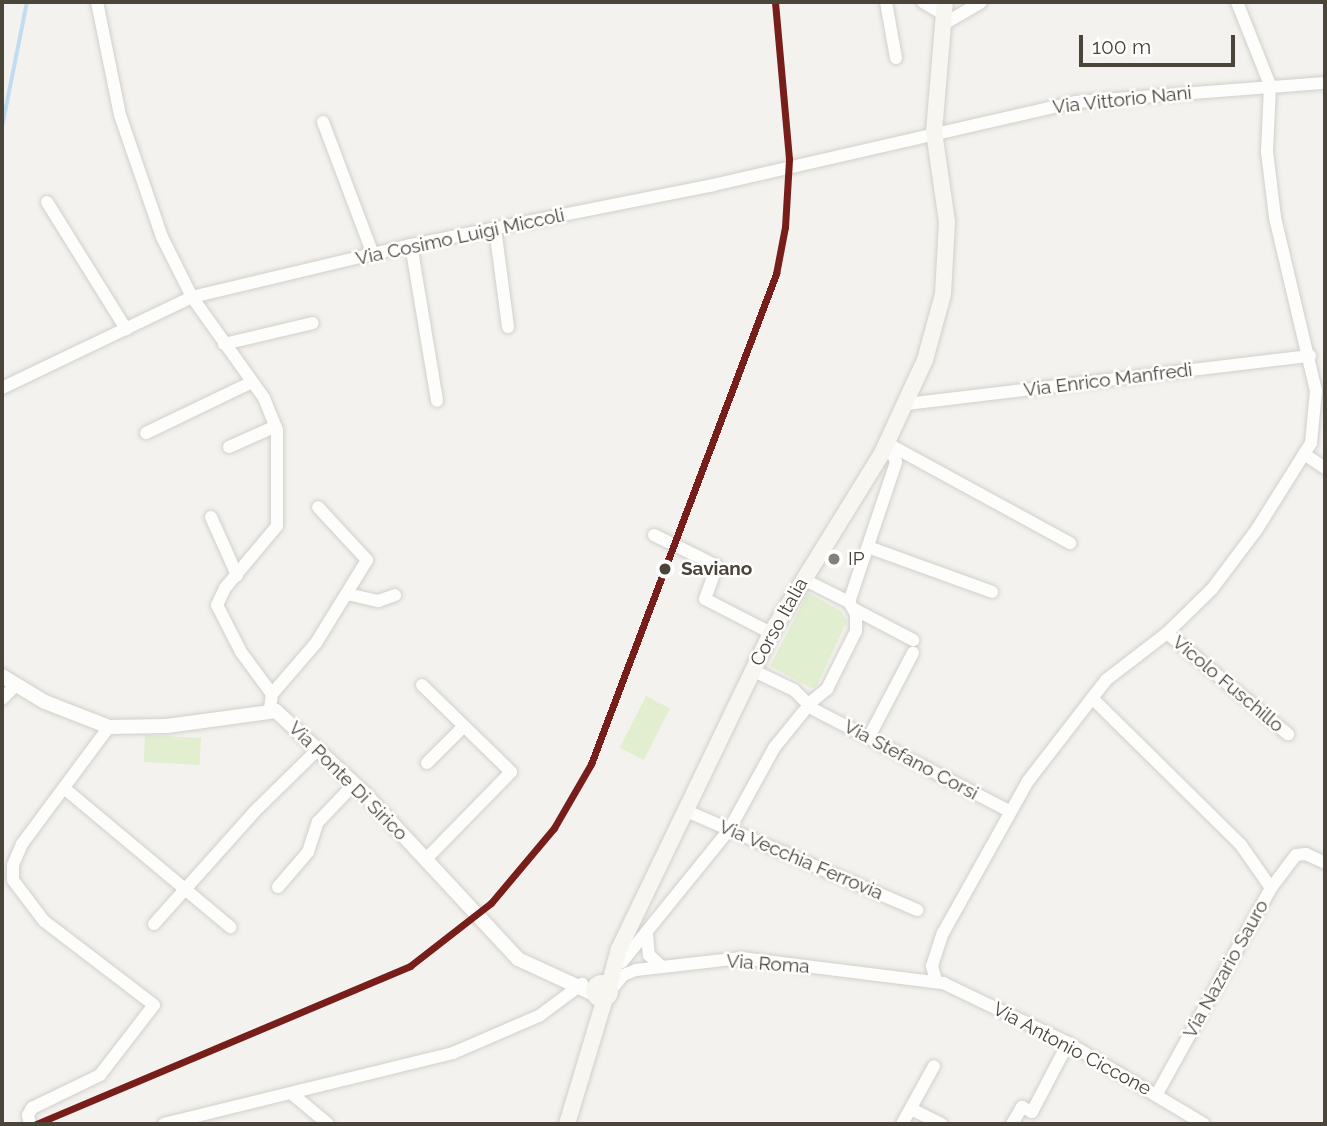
<!DOCTYPE html>
<style>
body{margin:0}
#map{position:relative;width:1327px;height:1126px;overflow:hidden;background:#f4f2ee;font-family:Raleway,sans-serif}
div>[style]{position:absolute}
[style*='--x']{left:calc(var(--x)*1px);top:calc(var(--y)*1px);width:calc(var(--w)*1px);rotate:calc(var(--a)*1deg)}
.green>*{inset:0;background:#e1eecf;transform-origin:0 0}
.stream>*{height:3.5px;margin:-1.75px;padding:0 1.75px;transform-origin:1.75px;border-radius:1.75px;background:#c0ddf1}
.roads{filter:drop-shadow(0 0 2px #d2d0cb) drop-shadow(0 0 2px #d2d0cb)}
.minor>*{height:12px;margin:-6px;padding:0 6px;transform-origin:6px;border-radius:6px;background:#fdfdfc}
.tertiary>*{height:14px;margin:-7px;padding:0 7px;transform-origin:7px;border-radius:7px;background:#fdfdfc}
.secondary>*{height:16px;margin:-8px;padding:0 8px;transform-origin:8px;border-radius:8px;background:#f7f6f1}
.secondary>.ring{margin:-8px;padding:0;box-sizing:content-box;background:none;border:16px solid #f7f6f1;border-radius:50%}
.rail-1>*{height:7px;margin:-3.5px;padding:0 3.5px;transform-origin:3.5px;border-radius:3.5px;background:#771e1b}
.dots>*{width:19px;height:19px;translate:-50% -50%;box-sizing:border-box;border:4px solid #fff;border-radius:50%}
span{translate:-50% -50%;white-space:nowrap;text-align:center;line-height:1.15;-webkit-text-stroke:5px #fff;paint-order:stroke}
.street-label{font-size:19px;color:#4b4439}
.poi-label{font-size:19px;color:#4b4439}
.left{translate:0 -50%;text-align:left}
.stop-label{font-size:19px;color:#4b4439;font-weight:700}
.frame{position:absolute;inset:0;border:4px solid #4b4439;pointer-events:none}
.scale{position:absolute;left:1079px;top:35px;width:156px;height:32px;box-sizing:border-box;border:4px solid #4b4439;border-top:0;padding-left:9px;font-size:21px;line-height:24px;white-space:nowrap;color:#4b4439;-webkit-text-stroke:5px #fff;paint-order:stroke}
</style>
<div id="map">
<div class="green">
<i style="clip-path:polygon(808px 593px,841px 611px,847px 621px,816px 687px,811px 688px,770px 666px)"></i>
<i style="left:646px;top:696px;width:27px;height:58px;rotate:27deg"></i>
<i style="left:145px;top:735px;width:56px;height:27px;rotate:3deg"></i>
</div>
<div class="stream">
<i style="--x:2;--y:127;--w:127;--a:-78.7"></i>
</div>
<div class="roads">
<div class="minor">
<i style="--x:97;--y:2;--w:115;--a:78.5"></i>
<i style="--x:120;--y:115;--w:129;--a:71"></i>
<i style="--x:162;--y:237;--w:67;--a:63.4"></i>
<i style="--x:192;--y:297;--w:124;--a:54.5"></i>
<i style="--x:264;--y:398;--w:35;--a:68"></i>
<i style="--x:277;--y:430;--w:96;--a:90"></i>
<i style="--x:277;--y:526;--w:81;--a:130"></i>
<i style="--x:225;--y:588;--w:19;--a:115"></i>
<i style="--x:217;--y:605;--w:53;--a:62.9"></i>
<i style="--x:241;--y:652;--w:52;--a:53.6"></i>
<i style="--x:272;--y:694;--w:15;--a:98"></i>
<i style="--x:886;--y:2;--w:57;--a:79.9"></i>
<i style="--x:923;--y:2;--w:27;--a:31"></i>
<i style="--x:947;--y:22;--w:39;--a:-30"></i>
<i style="--x:323;--y:122;--w:141;--a:69.3"></i>
<i style="--x:47;--y:202;--w:150;--a:58.1"></i>
<i style="--x:495;--y:228;--w:100;--a:82.5"></i>
<i style="--x:411;--y:245;--w:158;--a:80.5"></i>
<i style="--x:224;--y:344;--w:91;--a:-13.3"></i>
<i style="--x:2;--y:388;--w:211;--a:-25.6"></i>
<i style="--x:192;--y:297;--w:225;--a:-13.4"></i>
<i style="--x:411;--y:245;--w:308;--a:-11.2"></i>
<i style="--x:713;--y:185;--w:372;--a:-12.9"></i>
<i style="--x:1076;--y:102;--w:250;--a:-4.4"></i>
<i style="--x:906;--y:404;--w:407;--a:-6.8"></i>
<i style="--x:146;--y:433;--w:118;--a:-25.7"></i>
<i style="--x:892;--y:446;--w:203;--a:28.6"></i>
<i style="--x:229;--y:447;--w:51;--a:-24.1"></i>
<i style="--x:1304;--y:454;--w:25;--a:34"></i>
<i style="--x:211;--y:517;--w:64;--a:65.9"></i>
<i style="--x:654;--y:535;--w:70;--a:26.2"></i>
<i style="--x:717;--y:566;--w:35;--a:110"></i>
<i style="--x:705;--y:599;--w:74;--a:27.3"></i>
<i style="--x:868;--y:547;--w:132;--a:19.9"></i>
<i style="--x:803;--y:579;--w:51;--a:26.6"></i>
<i style="--x:347;--y:594;--w:32;--a:13"></i>
<i style="--x:378;--y:601;--w:18;--a:-19"></i>
<i style="--x:854;--y:609;--w:67;--a:27.7"></i>
<i style="--x:1167;--y:633;--w:158;--a:39.9"></i>
<i style="--x:752;--y:670;--w:47;--a:25.5"></i>
<i style="--x:794;--y:690;--w:17;--a:45"></i>
<i style="--x:422;--y:685;--w:124;--a:44.3"></i>
<i style="--x:511;--y:772;--w:122;--a:134.3"></i>
<i style="--x:272;--y:694;--w:67;--a:-49.2"></i>
<i style="--x:316;--y:643;--w:97;--a:-58.4"></i>
<i style="--x:367;--y:560;--w:72;--a:-132.8"></i>
<i style="--x:1092;--y:698;--w:209;--a:44.6"></i>
<i style="--x:1241;--y:845;--w:52;--a:55.1"></i>
<i style="--x:1271;--y:888;--w:235;--a:119"></i>
<i style="--x:2;--y:699;--w:18;--a:-45"></i>
<i style="--x:811;--y:702;--w:21;--a:-39"></i>
<i style="--x:827;--y:689;--w:65;--a:-63.4"></i>
<i style="--x:856;--y:631;--w:17;--a:-90"></i>
<i style="--x:856;--y:614;--w:14;--a:-120"></i>
<i style="--x:849;--y:602;--w:148;--a:-71.4"></i>
<i style="--x:896;--y:462;--w:13;--a:-113"></i>
<i style="--x:891;--y:450;--w:9;--a:162"></i>
<i style="--x:813;--y:709;--w:221;--a:27.5"></i>
<i style="--x:869;--y:737;--w:95;--a:-62.4"></i>
<i style="--x:427;--y:763;--w:51;--a:-45"></i>
<i style="--x:64;--y:788;--w:217;--a:39.9"></i>
<i style="--x:684;--y:810;--w:254;--a:23.2"></i>
<i style="--x:278;--y:887;--w:46;--a:-49.4"></i>
<i style="--x:308;--y:852;--w:32;--a:-72"></i>
<i style="--x:318;--y:822;--w:52;--a:-46.5"></i>
<i style="--x:1271;--y:888;--w:41;--a:-52.9"></i>
<i style="--x:1296;--y:855;--w:10;--a:-6"></i>
<i style="--x:1306;--y:854;--w:21;--a:25"></i>
<i style="--x:154;--y:924;--w:150;--a:-48.2"></i>
<i style="--x:254;--y:812;--w:90;--a:-44.5"></i>
<i style="--x:647;--y:934;--w:21;--a:85"></i>
<i style="--x:649;--y:955;--w:16;--a:43"></i>
<i style="--x:622;--y:962;--w:170;--a:-51"></i>
<i style="--x:729;--y:830;--w:94;--a:-61.2"></i>
<i style="--x:774;--y:748;--w:48;--a:-51"></i>
<i style="--x:936;--y:981;--w:16;--a:-105"></i>
<i style="--x:932;--y:966;--w:35;--a:-72"></i>
<i style="--x:943;--y:933;--w:174;--a:-60.8"></i>
<i style="--x:1028;--y:781;--w:128;--a:-52.3"></i>
<i style="--x:1106;--y:680;--w:77;--a:-37.6"></i>
<i style="--x:1167;--y:633;--w:63;--a:-44.4"></i>
<i style="--x:1212;--y:589;--w:75;--a:-53.1"></i>
<i style="--x:1257;--y:529;--w:102;--a:-57.9"></i>
<i style="--x:1311;--y:443;--w:52;--a:-84.5"></i>
<i style="--x:1316;--y:391;--w:179;--a:-103.3"></i>
<i style="--x:1275;--y:217;--w:65;--a:-97"></i>
<i style="--x:1267;--y:152;--w:67;--a:-87.4"></i>
<i style="--x:1270;--y:85;--w:89;--a:-111.7"></i>
<i style="--x:611;--y:990;--w:19;--a:-51"></i>
<i style="--x:623;--y:975;--w:14;--a:-21"></i>
<i style="--x:636;--y:970;--w:106;--a:-6.5"></i>
<i style="--x:741;--y:958;--w:204;--a:7.1"></i>
<i style="--x:943;--y:983;--w:139;--a:25.6"></i>
<i style="--x:1068;--y:1043;--w:158;--a:30.8"></i>
<i style="--x:291;--y:1093;--w:48;--a:40"></i>
<i style="--x:913;--y:1110;--w:32;--a:26"></i>
<i style="--x:30;--y:1124;--w:9;--a:-103"></i>
<i style="--x:28;--y:1115;--w:8;--a:-60"></i>
<i style="--x:32;--y:1108;--w:76;--a:-25.9"></i>
<i style="--x:100;--y:1075;--w:88;--a:-52.4"></i>
<i style="--x:154;--y:1005;--w:138;--a:-142.6"></i>
<i style="--x:44;--y:921;--w:51;--a:-127.1"></i>
<i style="--x:13;--y:880;--w:15;--a:-90"></i>
<i style="--x:13;--y:865;--w:23;--a:-67"></i>
<i style="--x:22;--y:844;--w:146;--a:-53.4"></i>
<i style="--x:164;--y:1124;--w:298;--a:-13.8"></i>
<i style="--x:453;--y:1053;--w:94;--a:-23.3"></i>
<i style="--x:539;--y:1016;--w:54;--a:-36.7"></i>
<i style="--x:902;--y:1124;--w:66;--a:-61.1"></i>
<i style="--x:1012;--y:1124;--w:20;--a:-60"></i>
<i style="--x:1022;--y:1107;--w:11;--a:27"></i>
<i style="--x:1032;--y:1112;--w:78;--a:-62.4"></i>
</div>
<div class="tertiary">
<i style="--x:2;--y:676;--w:50;--a:31.2"></i>
<i style="--x:45;--y:702;--w:69;--a:21.3"></i>
<i style="--x:109;--y:727;--w:58;--a:-1"></i>
<i style="--x:167;--y:726;--w:110;--a:-7.8"></i>
<i style="--x:276;--y:711;--w:119;--a:43"></i>
<i style="--x:363;--y:792;--w:228;--a:47.1"></i>
<i style="--x:518;--y:959;--w:84;--a:24.7"></i>
</div>
<div class="secondary">
<i class="ring" style="left:594px;top:983px;width:0;height:0"></i>
<i style="--x:609;--y:986;--w:38;--a:-75"></i>
<i style="--x:619;--y:949;--w:351;--a:-64.3"></i>
<i style="--x:771;--y:633;--w:211;--a:-58.3"></i>
<i style="--x:882;--y:453;--w:102;--a:-65.2"></i>
<i style="--x:925;--y:360;--w:68;--a:-74.7"></i>
<i style="--x:943;--y:294;--w:72;--a:-86.8"></i>
<i style="--x:947;--y:222;--w:91;--a:-98.2"></i>
<i style="--x:934;--y:132;--w:130;--a:-85.2"></i>
<i style="--x:567;--y:1124;--w:132;--a:-73.2"></i>
</div>
</div>
<div class="rail-1">
<i style="--x:36;--y:1124;--w:406;--a:-22.9"></i>
<i style="--x:410;--y:966;--w:103;--a:-37.9"></i>
<i style="--x:491;--y:903;--w:98;--a:-50"></i>
<i style="--x:554;--y:828;--w:74;--a:-60"></i>
<i style="--x:591;--y:764;--w:524;--a:-69.32"></i>
<i style="--x:776;--y:274;--w:48;--a:-79.2"></i>
<i style="--x:785;--y:227;--w:68;--a:-86.6"></i>
<i style="--x:789;--y:159;--w:158;--a:-95.1"></i>
</div>
<div class="dots">
<i style="left:834px;top:559px;background:#868178"></i>
<i style="left:665px;top:569px;background:#4b4439"></i>
</div>
<div class="street-label">
<span style="left:1122px;top:100px;rotate:-6deg">Via Vittorio Nani</span>
<span style="left:460px;top:237px;rotate:-12deg">Via Cosimo Luigi Miccoli</span>
<span style="left:1108px;top:380px;rotate:-7deg">Via Enrico Manfredi</span>
<span style="left:779px;top:622px;rotate:-61deg">Corso Italia</span>
<span style="left:1228px;top:684px;rotate:40deg">Vicolo Fuschillo</span>
<span style="left:911px;top:760px;rotate:28deg">Via Stefano Corsi</span>
<span style="left:348px;top:781px;rotate:45deg">Via Ponte Di Sirico</span>
<span style="left:801px;top:860px;rotate:23deg">Via Vecchia Ferrovia</span>
<span style="left:768px;top:964px;rotate:4deg">Via Roma</span>
<span style="left:1226px;top:969px;rotate:-61deg">Via Nazario Sauro</span>
<span style="left:1072px;top:1049px;rotate:28deg">Via Antonio Ciccone</span>
</div>
<div class="poi-label">
<span class="left" style="left:848px;top:559px">IP</span>
</div>
<div class="stop-label">
<span class="left" style="left:681px;top:569px">Saviano</span>
</div>
<div class="frame"></div>
<div class="scale">100 m</div>
</div>
